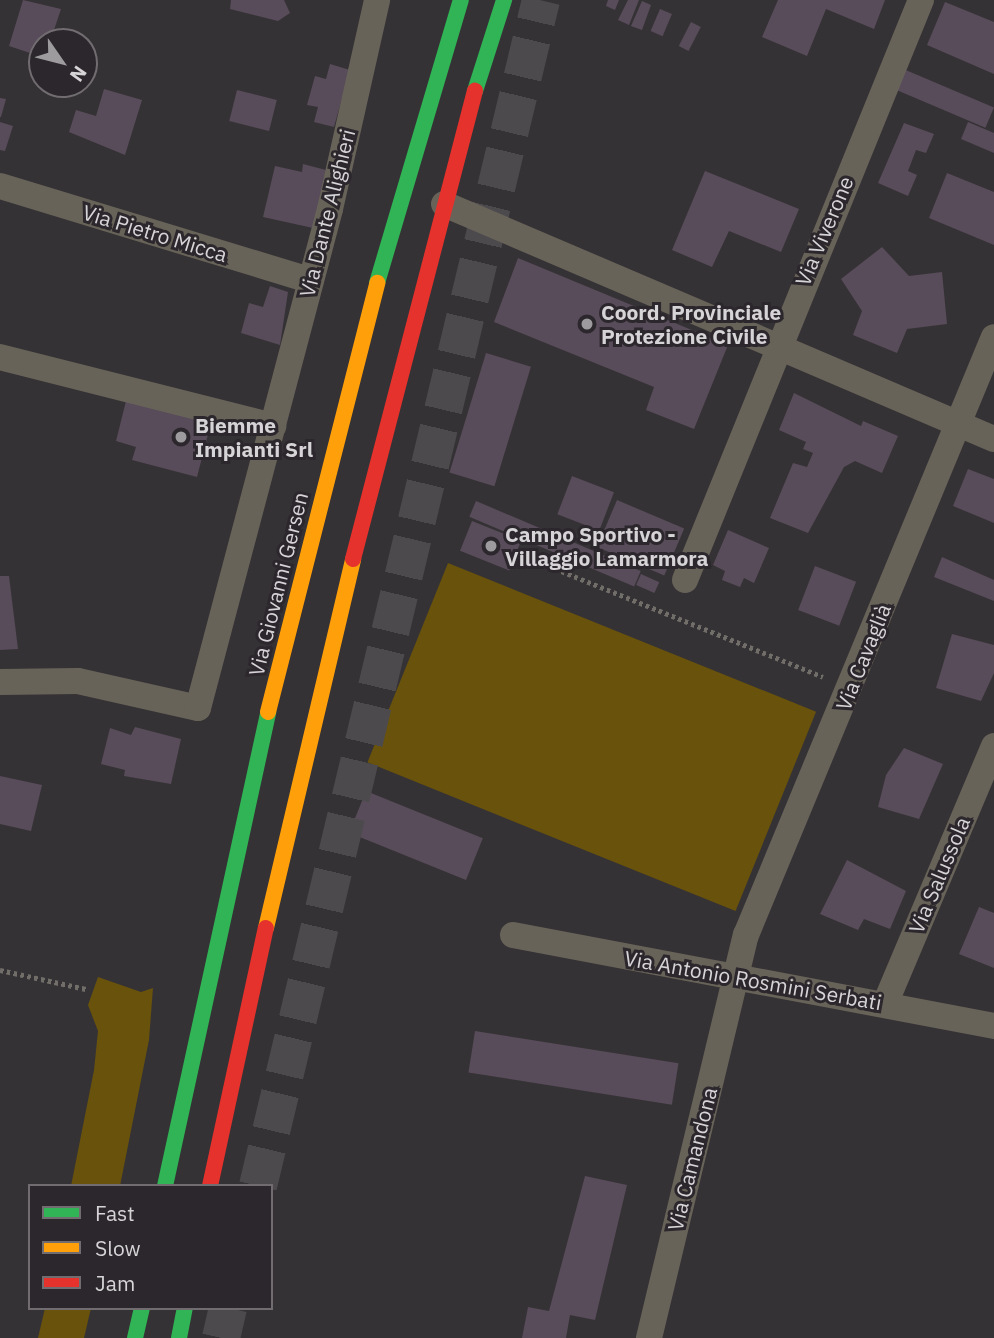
<!DOCTYPE html>
<meta charset="utf-8">
<style>
body{margin:0}
#map{position:relative;width:994px;height:1338px;overflow:hidden;background:#353235;font-family:"IBM Plex Sans",sans-serif}
div>[style]{position:absolute}
[style*='--x']{left:calc(var(--x)*1px);top:calc(var(--y)*1px);width:calc(var(--w)*1px);rotate:calc(var(--a)*1deg)}
.green>*{inset:0;background:#68520c;transform-origin:0 0}
.building>*{inset:0;background:#584b5a;transform-origin:0 0}
.highway-tunnel>*{height:38px;margin-top:-19px;transform-origin:0;background:repeating-linear-gradient(90deg,#4d4a4d 0 38px,transparent 0 57px)}
.path>*{height:4.5px;margin-top:-2.25px;transform-origin:0;background:repeating-linear-gradient(90deg,#716e69 0 3.5px,transparent 0 7px)}
.street>*{height:26px;margin:-13px;padding:0 13px;transform-origin:13px;border-radius:13px;background:#686359}
.fast>*{height:16px;margin:-8px;padding:0 8px;transform-origin:8px;border-radius:8px;background:#30b455}
.slow>*{height:16px;margin:-8px;padding:0 8px;transform-origin:8px;border-radius:8px;background:#ff9f0a}
.jam>*{height:16px;margin:-8px;padding:0 8px;transform-origin:8px;border-radius:8px;background:#e5322d}
.dots>*{width:19px;height:19px;translate:-50% -50%;box-sizing:border-box;border:4px solid #2b272c;border-radius:50%}
span{translate:-50% -50%;white-space:nowrap;text-align:center;line-height:1.15;-webkit-text-stroke:6px #2b272c;paint-order:stroke}
.street-label{font-size:21px;color:#d7d4d7}
.poi-label{font-size:21px;color:#d7d4d7;font-weight:700}
.left{translate:0 -50%;text-align:left}
.legend{position:absolute;left:28px;top:1184px;width:245px;height:126px;box-sizing:border-box;background:#2b272c;border:2px solid #706c70;margin:0;padding:9px 12px;list-style:none;font-size:21px;color:#d7d4d7}
.legend li{display:flex;align-items:center;gap:14px;height:35px}
.legend b{width:35px;border:2px solid #706c70}
.north{position:absolute;left:28px;top:28px;width:70px;height:70px;box-sizing:border-box;background:#2b272c;border:2px solid #706c70;border-radius:50%;rotate:125deg;font-size:19px;font-weight:700;line-height:28px;text-align:center;color:#d7d4d7}
.north::after{content:'';display:block;margin:auto;width:24px;height:32px;background:#9e9b9e;clip-path:polygon(50% 0,100% 100%,50% 72%,0 100%)}
</style>
<div id="map">
<div class="green">
<i style="left:448px;top:563px;width:397px;height:215px;rotate:22deg"></i>
<i style="clip-path:polygon(98px 977px,141px 992px,153px 988px,149px 1040px,120px 1186px,71px 1186px,94px 1070px,98px 1031px,88px 1005px)"></i>
<i style="clip-path:polygon(45px 1308px,91px 1308px,84px 1338px,38px 1338px)"></i>
</div>
<div class="building">
<i style="clip-path:polygon(23px 0,61px 9px,50px 42px,42px 42px,42px 57px,9px 46px)"></i>
<i style="clip-path:polygon(231px 0,284px 0,290px 13px,278px 21px,230px 9px)"></i>
<i style="clip-path:polygon(608px 0,619px 0,615px 10px,606px 6px)"></i>
<i style="clip-path:polygon(628px 0,639px 0,629px 25px,618px 20px)"></i>
<i style="clip-path:polygon(778px 0,885px 0,874px 29px,826px 9px,807px 56px,762px 37px)"></i>
<i style="clip-path:polygon(642px 1px,651px 5px,642px 30px,631px 26px)"></i>
<i style="clip-path:polygon(945px 2px,994px 22px,994px 74px,927px 45px)"></i>
<i style="left:660px;top:9px;width:13px;height:24px;rotate:23deg"></i>
<i style="left:691px;top:22px;width:11px;height:27px;rotate:27deg"></i>
<i style="clip-path:polygon(330px 64px,350px 70px,334px 127px,314px 122px,318px 107px,307px 105px,315px 76px,326px 79px)"></i>
<i style="left:901px;top:68px;width:101px;height:22px;rotate:23deg"></i>
<i style="clip-path:polygon(104px 89px,142px 100px,125px 155px,69px 132px,76px 110px,96px 116px)"></i>
<i style="left:237px;top:90px;width:41px;height:32px;rotate:14deg"></i>
<i style="clip-path:polygon(0 98px,6px 99px,1px 117px,0 117px)"></i>
<i style="clip-path:polygon(0 122px,13px 126px,5px 151px,0 150px)"></i>
<i style="clip-path:polygon(968px 122px,994px 133px,994px 153px,961px 139px)"></i>
<i style="clip-path:polygon(904px 123px,934px 134px,926px 153px,916px 150px,908px 171px,917px 175px,908px 196px,878px 183px)"></i>
<i style="clip-path:polygon(303px 164px,326px 170px,313px 228px,263px 217px,275px 166px,302px 172px)"></i>
<i style="clip-path:polygon(705px 171px,799px 209px,781px 252px,729px 231px,712px 267px,672px 250px)"></i>
<i style="clip-path:polygon(947px 173px,994px 192px,994px 245px,929px 218px)"></i>
<i style="clip-path:polygon(882px 247px,909px 276px,942px 272px,947px 324px,907px 329px,897px 353px,853px 335px,862px 311px,841px 279px)"></i>
<i style="clip-path:polygon(518px 258px,728px 345px,694px 429px,646px 410px,654px 387px,494px 322px)"></i>
<i style="clip-path:polygon(270px 286px,288px 292px,280px 345px,241px 333px,249px 303px,263px 307px)"></i>
<i style="left:486px;top:353px;width:47px;height:125px;rotate:17deg"></i>
<i style="clip-path:polygon(794px 393px,861px 426px,863px 421px,898px 436px,882px 473px,855px 461px,844px 467px,808px 533px,770px 518px,793px 463px,807px 467px,813px 453px,803px 449px,806px 442px,779px 430px)"></i>
<i style="clip-path:polygon(127px 397px,212px 419px,197px 477px,132px 460px,136px 447px,116px 441px)"></i>
<i style="clip-path:polygon(968px 469px,994px 479px,994px 523px,953px 506px)"></i>
<i style="left:572px;top:476px;width:45px;height:41px;rotate:21deg"></i>
<i style="left:617px;top:500px;width:73px;height:51px;rotate:23deg"></i>
<i style="left:476px;top:501px;width:179px;height:17px;rotate:23deg"></i>
<i style="left:472px;top:521px;width:53px;height:32px;rotate:22deg"></i>
<i style="clip-path:polygon(728px 530px,769px 548px,754px 583px,744px 578px,740px 587px,722px 580px,725px 571px,713px 565px)"></i>
<i style="clip-path:polygon(942px 557px,994px 580px,994px 601px,934px 577px)"></i>
<i style="left:815px;top:566px;width:44px;height:47px;rotate:21deg"></i>
<i style="left:641px;top:574px;width:20px;height:12px;rotate:24deg"></i>
<i style="clip-path:polygon(0 576px,9px 576px,18px 649px,0 650px)"></i>
<i style="clip-path:polygon(952px 634px,994px 645px,994px 673px,981px 701px,936px 688px)"></i>
<i style="clip-path:polygon(135px 727px,181px 739px,171px 784px,124px 776px,125px 770px,101px 764px,110px 728px,131px 735px)"></i>
<i style="clip-path:polygon(904px 748px,943px 764px,919px 819px,878px 807px,886px 775px)"></i>
<i style="clip-path:polygon(0 776px,42px 785px,31px 831px,0 824px)"></i>
<i style="left:366px;top:791px;width:126px;height:45px;rotate:22deg"></i>
<i style="clip-path:polygon(847px 860px,906px 891px,890px 929px,864px 919px,858px 930px,820px 914px)"></i>
<i style="clip-path:polygon(979px 907px,994px 913px,994px 968px,959px 954px)"></i>
<i style="left:475px;top:1031px;width:206px;height:42px;rotate:9deg"></i>
<i style="clip-path:polygon(585px 1176px,627px 1185px,595px 1320px,570px 1315px,566px 1338px,522px 1338px,528px 1307px,549px 1311px)"></i>
</div>
<div class="highway-tunnel">
<i style="--x:258;--y:1186;--w:1219;--a:-76.58"></i>
<i style="--x:221;--y:1338;--w:31;--a:-77"></i>
</div>
<div class="path">
<i style="--x:529;--y:558;--w:317;--a:22"></i>
<i style="--x:0;--y:970;--w:88;--a:12.5"></i>
</div>
<div class="street">
<i style="--x:0;--y:186;--w:324;--a:16.9"></i>
<i style="--x:444;--y:204;--w:598;--a:23.14"></i>
<i style="--x:0;--y:357;--w:282;--a:14.2"></i>
<i style="--x:685;--y:580;--w:626;--a:-67.86"></i>
<i style="--x:0;--y:682;--w:78;--a:-0.7"></i>
<i style="--x:78;--y:681;--w:123;--a:12.7"></i>
<i style="--x:198;--y:708;--w:516;--a:-75.18"></i>
<i style="--x:330;--y:209;--w:214;--a:-77.3"></i>
<i style="--x:513;--y:935;--w:490;--a:10.7"></i>
<i style="--x:885;--y:1004;--w:280;--a:-67.1"></i>
<i style="--x:649;--y:1338;--w:415;--a:-76.5"></i>
<i style="--x:746;--y:935;--w:647;--a:-67.48"></i>
</div>
<div class="fast">
<i style="--x:475;--y:91;--w:96;--a:-72.3"></i>
<i style="--x:377;--y:283;--w:295;--a:-73.5"></i>
<i style="--x:165;--y:1186;--w:485;--a:-77.7"></i>
<i style="--x:135;--y:1338;--w:31;--a:-77"></i>
<i style="--x:179;--y:1338;--w:31;--a:-79"></i>
</div>
<div class="slow">
<i style="--x:268;--y:712;--w:443;--a:-75.7"></i>
<i style="--x:266;--y:928;--w:379;--a:-76.7"></i>
</div>
<div class="jam">
<i style="--x:353;--y:559;--w:484;--a:-75.4"></i>
<i style="--x:210;--y:1186;--w:264;--a:-77.8"></i>
</div>
<div class="dots">
<i style="left:587px;top:324px;background:#9e9b9e"></i>
<i style="left:181px;top:437px;background:#9e9b9e"></i>
<i style="left:491px;top:546px;background:#9e9b9e"></i>
</div>
<div class="street-label">
<span style="left:327px;top:213px;rotate:-76deg">Via Dante Alighieri</span>
<span style="left:824px;top:231px;rotate:-67deg">Via Viverone</span>
<span style="left:155px;top:233px;rotate:17deg">Via Pietro Micca</span>
<span style="left:278px;top:584px;rotate:-76deg">Via Giovanni Gersen</span>
<span style="left:863px;top:657px;rotate:-68deg">Via Cavaglià</span>
<span style="left:939px;top:875px;rotate:-67deg">Via Salussola</span>
<span style="left:753px;top:980px;rotate:10deg">Via Antonio Rosmini Serbati</span>
<span style="left:692px;top:1159px;rotate:-76deg">Via Camandona</span>
</div>
<div class="poi-label">
<span class="left" style="left:601px;top:324px">Coord. Provinciale<br>Protezione Civile</span>
<span class="left" style="left:195px;top:437px">Biemme<br>Impianti Srl</span>
<span class="left" style="left:505px;top:546px">Campo Sportivo -<br>Villaggio Lamarmora</span>
</div>
<ul class="legend">
<li><b style="height:9px;background:#30b455"></b>Fast</li>
<li><b style="height:9px;background:#ff9f0a"></b>Slow</li>
<li><b style="height:9px;background:#e5322d"></b>Jam</li>
</ul>
<div class="north">N</div>
</div>
